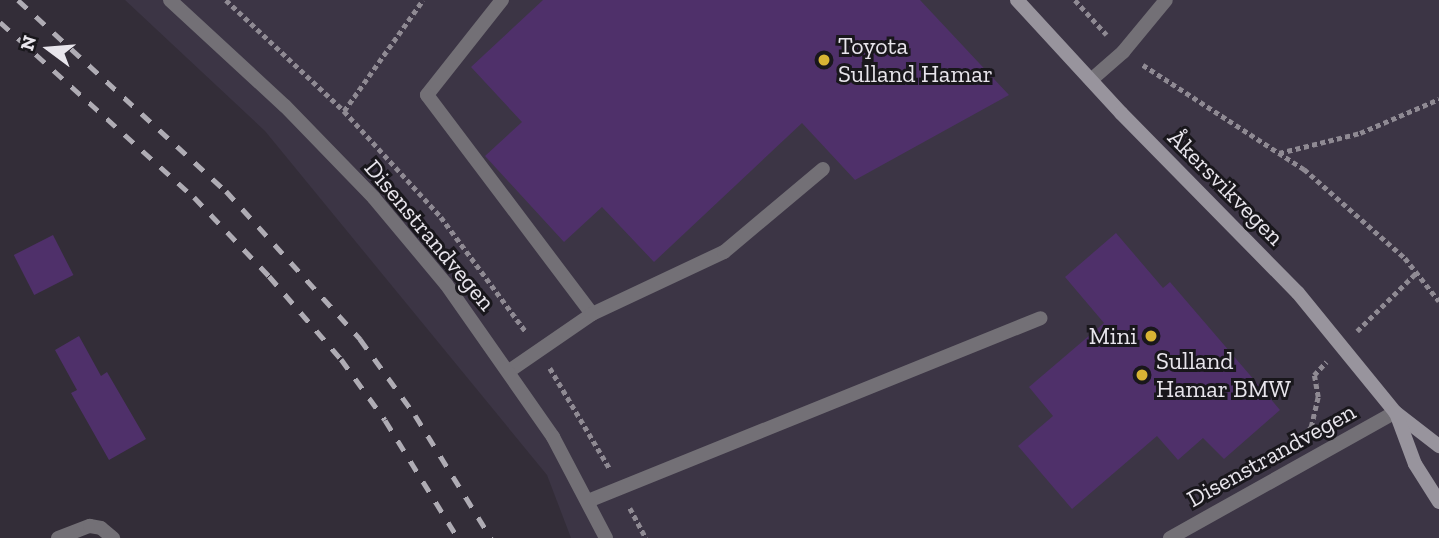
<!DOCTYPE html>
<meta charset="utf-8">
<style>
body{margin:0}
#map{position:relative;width:1439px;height:538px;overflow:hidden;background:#332d38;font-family:"Zilla Slab",serif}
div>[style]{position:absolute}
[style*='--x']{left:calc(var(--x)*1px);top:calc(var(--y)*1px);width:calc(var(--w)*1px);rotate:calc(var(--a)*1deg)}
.built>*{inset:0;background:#3c3545}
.building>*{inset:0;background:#4f306a;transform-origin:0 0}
.path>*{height:4.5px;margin-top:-2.25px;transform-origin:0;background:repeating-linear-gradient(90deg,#8f8a93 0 5px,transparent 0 8.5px)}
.lane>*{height:14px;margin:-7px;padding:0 7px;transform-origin:7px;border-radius:7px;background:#737076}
.street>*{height:14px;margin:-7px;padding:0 7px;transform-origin:7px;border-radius:7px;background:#737076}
.secondary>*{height:14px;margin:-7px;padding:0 7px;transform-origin:7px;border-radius:7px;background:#98949d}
.rail>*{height:5px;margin-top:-2.5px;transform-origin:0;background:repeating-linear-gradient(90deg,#afacb4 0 12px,transparent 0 24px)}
.dots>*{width:19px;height:19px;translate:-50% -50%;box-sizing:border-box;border:4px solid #19171c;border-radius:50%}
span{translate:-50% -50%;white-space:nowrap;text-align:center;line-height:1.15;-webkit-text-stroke:6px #19171c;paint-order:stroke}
.poi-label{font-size:24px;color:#e8e5ec}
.left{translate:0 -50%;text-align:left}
.right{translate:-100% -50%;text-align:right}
.street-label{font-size:24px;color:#e8e5ec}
.north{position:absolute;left:14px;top:14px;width:70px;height:70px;-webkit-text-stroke:5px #19171c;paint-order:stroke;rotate:286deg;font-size:19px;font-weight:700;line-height:28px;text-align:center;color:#e8e5ec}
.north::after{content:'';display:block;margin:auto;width:24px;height:32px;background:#e8e5ec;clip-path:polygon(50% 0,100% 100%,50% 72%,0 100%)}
</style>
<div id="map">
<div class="built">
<i style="clip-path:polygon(125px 0,1439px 0,1439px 538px,571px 538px,547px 475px,265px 131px)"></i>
</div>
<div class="building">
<i style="clip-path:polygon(543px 0,920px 0,1009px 95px,855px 180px,802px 123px,654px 262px,602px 207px,564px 242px,485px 156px,522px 122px,471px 67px)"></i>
<i style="clip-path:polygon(1116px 233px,1163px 288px,1170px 282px,1280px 410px,1224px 459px,1203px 438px,1178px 460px,1157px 436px,1072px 509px,1018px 446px,1053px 416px,1029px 387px,1104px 323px,1065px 277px)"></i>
<i style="left:53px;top:235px;width:45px;height:44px;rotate:63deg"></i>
<i style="clip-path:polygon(79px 336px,101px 376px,107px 372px,146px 439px,109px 460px,71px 393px,77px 390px,55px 350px)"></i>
</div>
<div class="path">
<i style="--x:226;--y:0;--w:162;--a:43.2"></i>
<i style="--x:344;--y:111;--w:144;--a:47.5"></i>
<i style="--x:441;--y:217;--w:143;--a:53.5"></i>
<i style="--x:1075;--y:0;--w:47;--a:47.6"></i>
<i style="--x:1143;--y:65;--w:192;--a:32.9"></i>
<i style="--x:1304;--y:169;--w:135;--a:41.4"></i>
<i style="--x:1405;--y:258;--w:55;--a:51.7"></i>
<i style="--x:344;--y:111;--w:136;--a:-54.6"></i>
<i style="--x:1279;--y:153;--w:83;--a:-13.9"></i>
<i style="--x:1360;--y:133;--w:86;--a:-23.3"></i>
<i style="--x:1357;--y:331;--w:83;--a:-44.5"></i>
<i style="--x:550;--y:368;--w:117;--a:59.3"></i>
<i style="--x:1303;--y:435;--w:11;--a:-45"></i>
<i style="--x:1311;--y:427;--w:31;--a:-77"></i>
<i style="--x:1318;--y:397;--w:22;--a:-100"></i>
<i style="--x:1314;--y:375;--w:18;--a:-47"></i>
<i style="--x:630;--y:508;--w:34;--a:62"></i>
</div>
<div class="lane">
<i style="--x:502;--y:0;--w:121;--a:128.3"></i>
<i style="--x:427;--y:95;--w:274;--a:53"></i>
<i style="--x:592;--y:314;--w:101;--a:145.5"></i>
<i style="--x:1091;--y:80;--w:43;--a:-41.2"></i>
<i style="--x:1123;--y:52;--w:67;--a:-50.4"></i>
<i style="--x:592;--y:314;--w:146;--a:-25.2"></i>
<i style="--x:724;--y:252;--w:129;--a:-40"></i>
<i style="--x:588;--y:501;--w:488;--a:-22"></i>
</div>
<div class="street">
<i style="--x:170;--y:0;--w:156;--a:42.7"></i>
<i style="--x:285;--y:106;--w:128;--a:45.9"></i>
<i style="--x:374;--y:198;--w:112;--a:50.1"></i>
<i style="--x:446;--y:284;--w:187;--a:55"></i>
<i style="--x:553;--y:437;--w:114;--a:62.3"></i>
<i style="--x:58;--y:538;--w:34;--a:-21"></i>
<i style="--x:90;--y:526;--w:11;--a:10"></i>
<i style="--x:101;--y:528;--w:16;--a:40"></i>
<i style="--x:1170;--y:538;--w:258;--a:-29.2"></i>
</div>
<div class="secondary">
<i style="--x:1017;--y:0;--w:154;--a:47.4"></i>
<i style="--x:1121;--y:113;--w:252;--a:45.5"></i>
<i style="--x:1298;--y:293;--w:154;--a:50.8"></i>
<i style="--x:1395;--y:412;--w:56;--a:37.7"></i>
<i style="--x:1396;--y:413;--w:54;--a:69.6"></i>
<i style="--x:1415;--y:464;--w:45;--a:57.7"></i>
</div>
<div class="rail">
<i style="--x:18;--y:0;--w:282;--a:42.6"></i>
<i style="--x:226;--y:191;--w:200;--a:47.8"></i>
<i style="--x:360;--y:339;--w:94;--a:54.1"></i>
<i style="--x:415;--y:415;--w:145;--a:58.3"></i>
<i style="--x:0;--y:22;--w:261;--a:42.1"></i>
<i style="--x:194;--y:197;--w:109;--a:46.5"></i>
<i style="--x:269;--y:276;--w:110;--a:49.1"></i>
<i style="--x:341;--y:359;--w:75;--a:54.2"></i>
<i style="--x:385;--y:420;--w:139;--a:58.3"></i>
</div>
<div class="dots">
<i style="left:824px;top:60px;background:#d8b434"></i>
<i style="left:1151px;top:336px;background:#d8b434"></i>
<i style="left:1142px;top:375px;background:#d8b434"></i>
</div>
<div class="poi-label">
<span class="left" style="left:838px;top:60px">Toyota<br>Sulland Hamar</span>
<span class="right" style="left:1137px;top:336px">Mini</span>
<span class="left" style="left:1156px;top:375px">Sulland<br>Hamar BMW</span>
</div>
<div class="street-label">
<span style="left:1226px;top:187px;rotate:45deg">Åkersvikvegen</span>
<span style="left:430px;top:235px;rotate:50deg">Disenstrandvegen</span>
<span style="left:1271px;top:455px;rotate:-29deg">Disenstrandvegen</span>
</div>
<div class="north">N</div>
</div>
